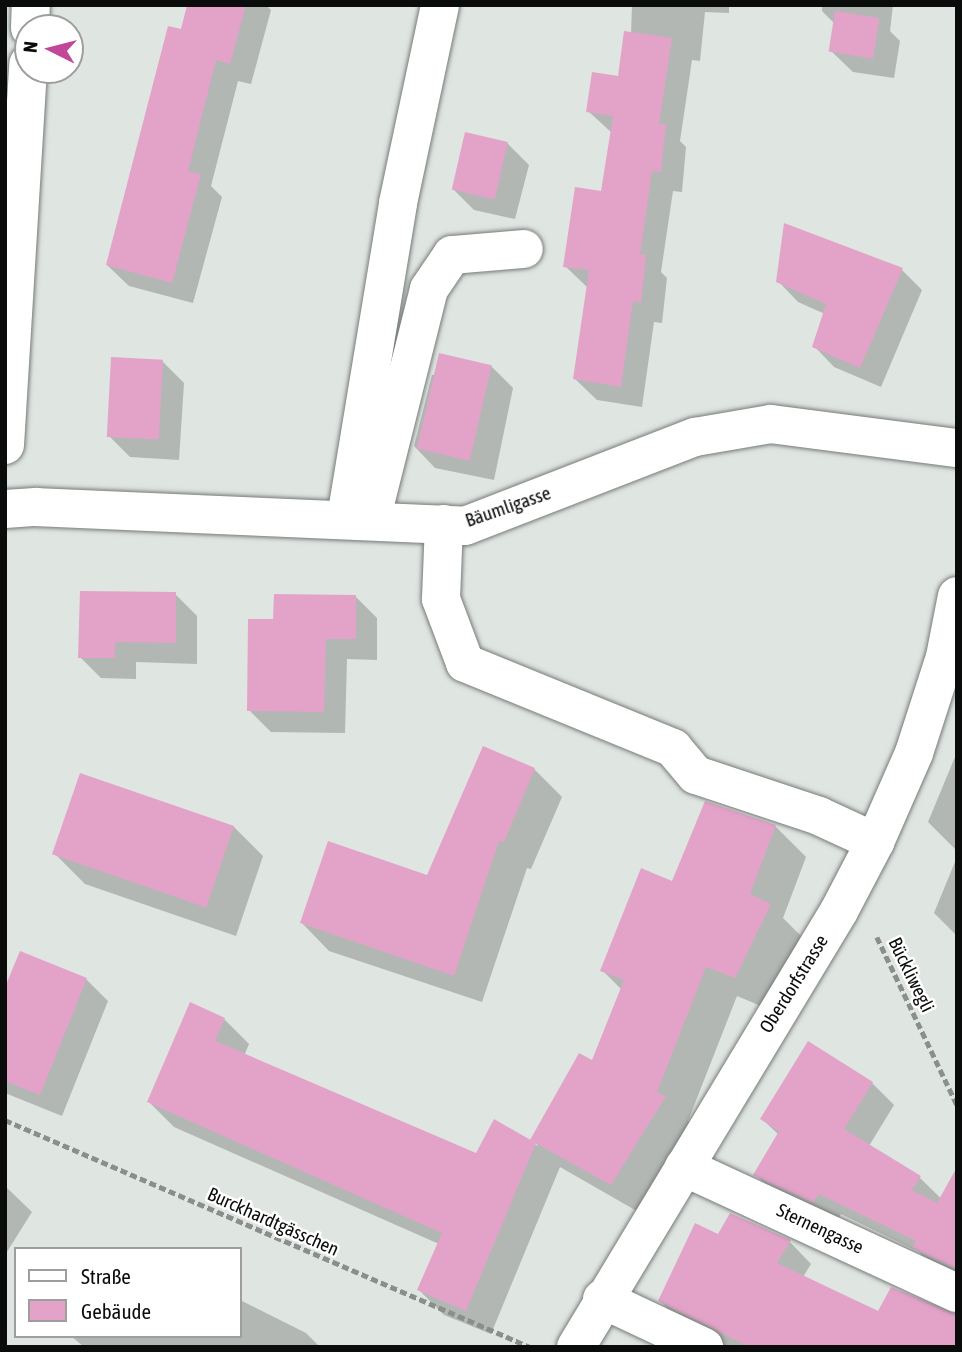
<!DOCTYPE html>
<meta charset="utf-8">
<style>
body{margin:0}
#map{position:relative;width:962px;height:1352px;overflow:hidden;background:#dfe5e0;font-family:"Asap Condensed",sans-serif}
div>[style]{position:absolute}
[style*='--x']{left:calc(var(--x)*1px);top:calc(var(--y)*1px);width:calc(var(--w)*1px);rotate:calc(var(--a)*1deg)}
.shadow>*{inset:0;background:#0003}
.building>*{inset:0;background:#e3a3c9;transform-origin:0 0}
.path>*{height:4.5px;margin-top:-2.25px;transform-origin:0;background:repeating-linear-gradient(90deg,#8b8f8c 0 7px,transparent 0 10.5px)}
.roads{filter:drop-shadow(0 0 2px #767c78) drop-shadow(0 0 2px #767c78)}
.minor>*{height:38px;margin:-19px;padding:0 19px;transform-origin:19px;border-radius:19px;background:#fff}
span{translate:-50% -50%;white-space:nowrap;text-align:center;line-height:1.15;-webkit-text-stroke:5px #fff;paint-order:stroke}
.street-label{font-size:19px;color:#0a0c0b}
.frame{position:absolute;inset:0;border:7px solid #0a0c0b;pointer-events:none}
.legend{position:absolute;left:14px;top:1247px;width:228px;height:91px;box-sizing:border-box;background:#fff;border:2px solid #9d9e9d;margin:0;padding:9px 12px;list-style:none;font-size:21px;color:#0a0c0b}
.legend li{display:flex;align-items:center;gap:14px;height:35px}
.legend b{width:35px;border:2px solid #9d9e9d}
.north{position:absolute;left:14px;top:14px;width:70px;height:70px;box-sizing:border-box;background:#fff;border:2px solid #9d9e9d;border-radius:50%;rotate:276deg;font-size:19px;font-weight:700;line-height:28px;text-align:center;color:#0a0c0b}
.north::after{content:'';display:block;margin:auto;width:24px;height:32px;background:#c24799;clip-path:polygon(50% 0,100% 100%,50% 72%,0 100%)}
</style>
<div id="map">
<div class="shadow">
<i style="clip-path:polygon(189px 5px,266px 5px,271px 10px,251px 84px,238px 81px,211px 186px,222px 197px,193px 303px,129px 286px,107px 265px)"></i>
<i style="clip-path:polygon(632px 5px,729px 5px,729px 13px,705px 12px,700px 61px,692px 60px,680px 141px,686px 147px,682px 192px,673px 191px,661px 272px,667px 278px,662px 323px,654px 322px,642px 407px,597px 400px,575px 379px,588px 288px,565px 266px,602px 193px,612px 133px,588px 111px,619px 78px,631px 34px)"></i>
<i style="clip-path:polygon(822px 5px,893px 5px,890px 31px,900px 41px,894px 78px,853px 72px,831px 51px,835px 24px,822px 11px)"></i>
<i style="clip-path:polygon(507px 143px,529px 165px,515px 219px,474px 210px,453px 189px)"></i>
<i style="clip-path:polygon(902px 270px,922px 290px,881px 387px,834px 367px,814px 346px,825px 314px,798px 302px,778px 281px)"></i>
<i style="clip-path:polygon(162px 361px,184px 383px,179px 460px,130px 457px,109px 436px)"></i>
<i style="clip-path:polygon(491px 366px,513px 388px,494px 480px,435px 468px,414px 446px,432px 375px)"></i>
<i style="clip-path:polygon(175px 594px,197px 616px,197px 664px,136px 662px,136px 679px,101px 678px,80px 657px)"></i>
<i style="clip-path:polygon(356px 597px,377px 618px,377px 660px,347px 659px,345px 733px,271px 732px,249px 710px,275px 621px)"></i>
<i style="clip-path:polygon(957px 752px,957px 851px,928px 822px)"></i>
<i style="clip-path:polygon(534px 769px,562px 797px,531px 869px,527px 868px,482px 1002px,329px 951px,302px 923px,428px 877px)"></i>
<i style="clip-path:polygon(233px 826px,263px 856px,236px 936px,85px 884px,55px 854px)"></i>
<i style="clip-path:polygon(775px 826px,806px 857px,783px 918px,801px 936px,766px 1008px,737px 996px,688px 1121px,695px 1128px,642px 1214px,560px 1167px,491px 1334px,444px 1315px,419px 1290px,439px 1244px,174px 1127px,149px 1102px,224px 1019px,249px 1044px,244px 1056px,477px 1156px,495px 1122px,538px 1146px,533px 1139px,593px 1062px,622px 990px,602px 970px,673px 883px)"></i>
<i style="clip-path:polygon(957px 857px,957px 936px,934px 913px)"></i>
<i style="clip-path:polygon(86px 979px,108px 1001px,62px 1116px,5px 1093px,5px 993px)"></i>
<i style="clip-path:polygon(872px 1083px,894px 1105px,869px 1146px,920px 1178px,957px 1214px,957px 1280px,936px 1270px,919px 1252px,841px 1214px,836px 1223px,777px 1196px,755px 1174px,779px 1135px,762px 1119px)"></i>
<i style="clip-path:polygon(5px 1186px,32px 1212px,5px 1255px)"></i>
<i style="clip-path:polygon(718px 1236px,790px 1242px,811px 1264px,803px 1277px,957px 1347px,725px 1347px,682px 1323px,660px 1301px)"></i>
<i style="clip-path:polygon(240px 1300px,306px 1333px,320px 1347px,84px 1347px,71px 1336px,240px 1336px)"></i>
</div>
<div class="building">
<i style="clip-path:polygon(187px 5px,246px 5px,230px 64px,216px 60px,188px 171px,201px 174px,172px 283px,106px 265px,168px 26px,181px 29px)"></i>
<i style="left:835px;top:11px;width:45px;height:41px;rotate:9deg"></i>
<i style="clip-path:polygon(624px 31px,672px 38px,659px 124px,666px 124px,661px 172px,652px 171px,640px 254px,646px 255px,641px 303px,633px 301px,621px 387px,573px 379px,589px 270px,563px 267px,575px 187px,601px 191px,613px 116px,586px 112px,592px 72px,618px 76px)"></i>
<i style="left:465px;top:132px;width:44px;height:59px;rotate:13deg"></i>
<i style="clip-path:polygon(784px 223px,903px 268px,860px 368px,812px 347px,826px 304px,776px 282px)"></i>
<i style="left:439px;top:353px;width:54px;height:98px;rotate:13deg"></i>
<i style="left:111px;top:357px;width:52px;height:80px;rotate:3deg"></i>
<i style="clip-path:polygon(80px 591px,176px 592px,176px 643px,115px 642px,115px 658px,78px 658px)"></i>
<i style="clip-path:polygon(274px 594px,356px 595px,356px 639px,326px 639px,324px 712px,247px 711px,248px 619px,273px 619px)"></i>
<i style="clip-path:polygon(483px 746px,535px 768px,504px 842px,499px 841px,454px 976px,300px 923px,328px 841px,427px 875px)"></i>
<i style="left:80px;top:773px;width:163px;height:86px;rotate:19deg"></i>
<i style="clip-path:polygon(705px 801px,776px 825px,750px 894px,771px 904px,735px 978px,706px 967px,657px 1092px,666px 1096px,611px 1185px,530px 1140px,579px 1053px,592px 1060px,624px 980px,600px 971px,641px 868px,672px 881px)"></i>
<i style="clip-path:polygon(20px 951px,87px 978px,40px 1095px,5px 1081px,5px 987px)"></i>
<i style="clip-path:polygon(190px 1002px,225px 1018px,215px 1041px,476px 1153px,494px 1119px,536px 1143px,466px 1311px,417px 1290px,442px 1233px,147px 1102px)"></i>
<i style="clip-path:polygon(808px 1041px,873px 1082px,844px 1129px,921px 1176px,912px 1190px,937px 1203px,957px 1167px,957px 1269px,912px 1248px,916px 1241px,819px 1194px,813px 1203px,753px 1175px,779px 1131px,760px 1119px)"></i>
<i style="clip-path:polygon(730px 1213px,791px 1240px,777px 1263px,878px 1311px,891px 1287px,957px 1314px,957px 1347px,749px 1347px,658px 1301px,695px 1223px,718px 1234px)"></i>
</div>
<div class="path">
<i style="--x:877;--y:937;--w:186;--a:64.5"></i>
<i style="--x:5;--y:1120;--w:572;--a:23.38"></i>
</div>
<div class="roads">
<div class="minor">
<i style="--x:30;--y:28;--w:23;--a:-88"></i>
<i style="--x:5;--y:445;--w:382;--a:-86.5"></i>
<i style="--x:5;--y:509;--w:31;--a:-4"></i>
<i style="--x:36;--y:507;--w:429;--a:2.5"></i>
<i style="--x:465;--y:526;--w:247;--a:-21.2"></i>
<i style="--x:695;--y:437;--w:77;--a:-9.7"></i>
<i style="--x:771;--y:424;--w:188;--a:7.4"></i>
<i style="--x:346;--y:518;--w:319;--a:-80.6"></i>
<i style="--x:398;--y:203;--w:202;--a:-78"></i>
<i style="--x:371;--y:520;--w:238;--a:-75.9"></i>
<i style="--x:429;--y:289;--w:41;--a:-55.9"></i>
<i style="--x:452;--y:255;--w:72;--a:-4.8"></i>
<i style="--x:444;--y:524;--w:75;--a:92.3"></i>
<i style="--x:441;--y:599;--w:68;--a:69.4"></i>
<i style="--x:465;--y:663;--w:225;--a:22.2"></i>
<i style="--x:673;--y:748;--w:35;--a:50"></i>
<i style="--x:696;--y:775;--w:130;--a:18.4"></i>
<i style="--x:819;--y:816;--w:62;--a:24.9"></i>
<i style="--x:684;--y:1167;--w:301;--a:24.8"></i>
<i style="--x:602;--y:1299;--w:113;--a:25.2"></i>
<i style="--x:576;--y:1347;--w:509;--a:-58.9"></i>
<i style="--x:839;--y:911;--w:78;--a:-62.4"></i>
<i style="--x:875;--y:842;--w:97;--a:-66.3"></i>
<i style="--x:914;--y:753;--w:101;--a:-72.1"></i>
<i style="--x:945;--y:657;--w:62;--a:-78.9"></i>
</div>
</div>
<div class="street-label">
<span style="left:508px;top:507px;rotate:-19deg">Bäumligasse</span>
<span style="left:911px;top:975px;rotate:64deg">Bückliwegli</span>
<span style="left:794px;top:984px;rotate:-58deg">Oberdorfstrasse</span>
<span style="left:273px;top:1222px;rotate:24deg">Burckhardtgässchen</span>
<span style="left:820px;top:1229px;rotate:25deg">Sternengasse</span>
</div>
<div class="frame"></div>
<ul class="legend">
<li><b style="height:9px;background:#fff"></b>Straße</li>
<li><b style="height:19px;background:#e3a3c9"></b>Gebäude</li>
</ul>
<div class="north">N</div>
</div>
